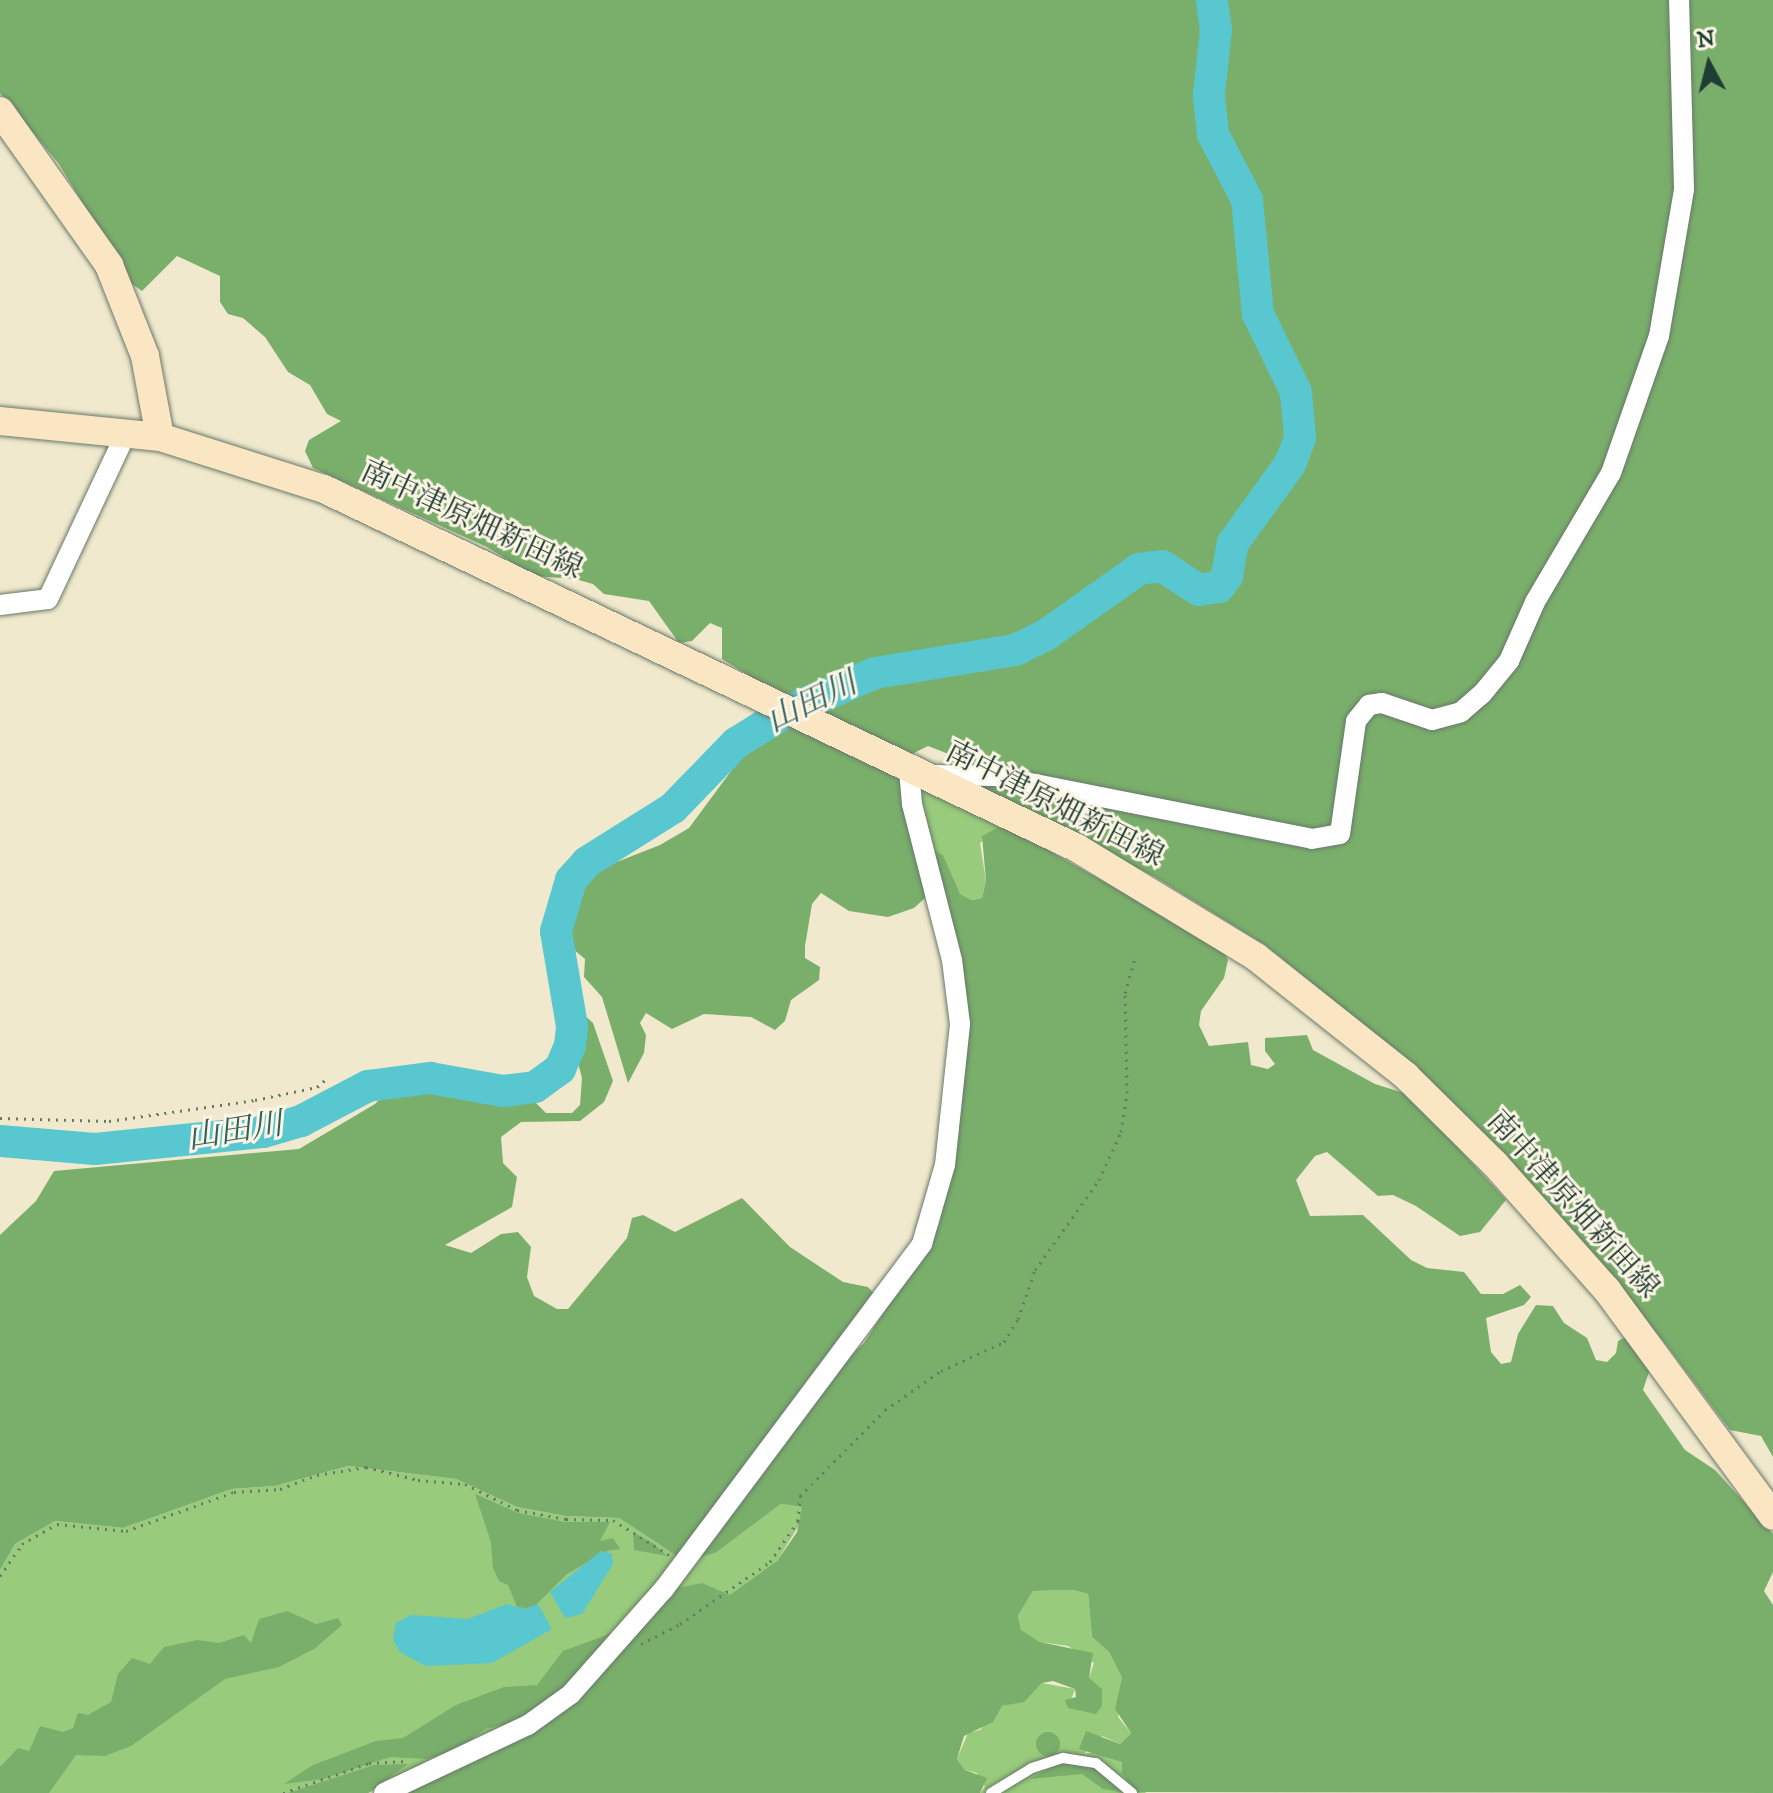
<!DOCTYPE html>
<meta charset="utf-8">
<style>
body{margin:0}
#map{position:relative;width:1773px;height:1793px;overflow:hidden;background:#f0e9cd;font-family:"IM FELL DW Pica","Noto Serif JP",serif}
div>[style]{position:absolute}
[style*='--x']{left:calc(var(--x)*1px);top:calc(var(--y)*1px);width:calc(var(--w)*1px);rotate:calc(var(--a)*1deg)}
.green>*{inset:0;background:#98cb7b}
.forest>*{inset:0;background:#7aaf6b}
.round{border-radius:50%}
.water>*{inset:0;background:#59c7cf}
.river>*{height:32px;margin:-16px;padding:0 16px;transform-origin:16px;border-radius:16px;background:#59c7cf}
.path>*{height:3px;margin-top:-1.5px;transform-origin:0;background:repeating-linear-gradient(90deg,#68796a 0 2px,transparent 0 8px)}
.roads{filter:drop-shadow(0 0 2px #68796a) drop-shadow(0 0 2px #68796a)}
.service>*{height:10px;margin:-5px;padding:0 5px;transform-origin:5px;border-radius:5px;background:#fff}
.minor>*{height:20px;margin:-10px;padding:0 10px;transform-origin:10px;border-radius:10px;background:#fff}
.secondary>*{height:28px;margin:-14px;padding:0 14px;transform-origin:14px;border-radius:14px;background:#fbe6c3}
span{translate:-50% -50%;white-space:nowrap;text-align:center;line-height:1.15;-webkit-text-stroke:6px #fcf5e5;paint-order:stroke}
.street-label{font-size:30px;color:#1f3d34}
.water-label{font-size:32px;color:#2e605b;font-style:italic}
.north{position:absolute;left:1669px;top:24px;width:80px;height:80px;-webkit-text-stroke:6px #fcf5e5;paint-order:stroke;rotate:353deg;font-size:22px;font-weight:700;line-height:32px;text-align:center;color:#1f3d34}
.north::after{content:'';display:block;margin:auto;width:28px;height:36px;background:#1f3d34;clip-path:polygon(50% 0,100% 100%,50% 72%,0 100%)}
</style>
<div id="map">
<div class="green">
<i style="clip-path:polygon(925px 786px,1003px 825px,980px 843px,986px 881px,982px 898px,972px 900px,960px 894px,928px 848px,920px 793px)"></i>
<i style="clip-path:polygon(348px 1466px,456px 1479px,517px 1507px,566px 1516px,619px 1518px,665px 1548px,717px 1552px,781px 1504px,802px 1507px,804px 1517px,777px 1561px,757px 1579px,730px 1596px,701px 1583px,531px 1718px,425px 1772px,368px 1793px,0 1793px,0 1570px,15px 1544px,55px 1521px,123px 1528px,232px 1489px,275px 1486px)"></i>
<i style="clip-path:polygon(1073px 1590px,1088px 1594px,1092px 1637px,1109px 1652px,1122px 1678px,1118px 1717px,1131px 1733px,1120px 1744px,1102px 1736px,1084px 1754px,1097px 1751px,1122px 1762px,1146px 1793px,980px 1793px,985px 1787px,977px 1773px,965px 1770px,957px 1759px,968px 1733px,980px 1730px,1002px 1706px,1024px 1701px,1042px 1683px,1075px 1689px,1068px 1708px,1095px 1687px,1089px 1678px,1094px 1663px,1068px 1646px,1040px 1642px,1021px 1631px,1018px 1616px,1033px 1591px)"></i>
</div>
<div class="forest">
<i style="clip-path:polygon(0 0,1773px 0,1773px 1457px,1761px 1436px,1730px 1430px,1664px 1342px,1412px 1064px,1265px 945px,1155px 877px,966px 779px,946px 753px,928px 746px,910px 755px,753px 678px,722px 659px,722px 628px,710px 623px,692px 641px,679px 643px,649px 601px,604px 594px,593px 584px,575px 579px,534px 576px,487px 547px,313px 468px,305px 451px,309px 440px,341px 421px,327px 414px,310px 385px,288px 372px,265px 337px,243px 318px,228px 314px,220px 302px,220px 276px,177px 256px,142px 291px,132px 284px,59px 164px,0 93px)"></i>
<i style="clip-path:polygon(784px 719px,903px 776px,927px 877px,925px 898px,914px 908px,888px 917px,849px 911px,821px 893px,812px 904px,805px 946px,805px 958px,820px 967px,819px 980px,791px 1000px,785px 1021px,775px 1030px,751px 1017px,704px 1014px,672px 1029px,646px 1013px,640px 1023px,646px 1035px,644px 1053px,628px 1083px,602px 997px,584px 977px,585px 959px,573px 949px,568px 912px,594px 871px,660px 845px,689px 828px,754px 740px)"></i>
<i style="clip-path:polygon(1003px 825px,1222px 948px,1228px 960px,1224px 978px,1201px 1011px,1199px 1025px,1209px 1046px,1248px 1042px,1251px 1065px,1268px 1069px,1275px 1064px,1265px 1051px,1265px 1038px,1307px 1035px,1313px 1050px,1375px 1084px,1410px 1095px,1506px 1200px,1480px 1232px,1460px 1236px,1416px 1206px,1393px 1195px,1378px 1196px,1327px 1152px,1315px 1156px,1296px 1180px,1310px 1216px,1363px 1215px,1411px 1260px,1427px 1268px,1464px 1272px,1481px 1294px,1503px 1294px,1520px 1285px,1531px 1297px,1524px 1305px,1486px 1318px,1491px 1352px,1501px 1364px,1511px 1362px,1518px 1334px,1536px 1305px,1553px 1306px,1564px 1323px,1587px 1338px,1596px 1360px,1607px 1362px,1616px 1353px,1618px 1341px,1627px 1336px,1650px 1369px,1643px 1390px,1685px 1450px,1715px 1470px,1773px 1534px,1773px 1572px,1764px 1591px,1773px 1605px,1773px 1793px,1136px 1792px,1122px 1773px,1122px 1762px,1079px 1749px,1086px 1731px,1120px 1744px,1131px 1733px,1115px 1709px,1122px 1678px,1109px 1652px,1092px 1637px,1088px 1594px,1073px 1590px,1033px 1591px,1018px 1616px,1021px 1630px,1040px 1642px,1093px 1653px,1089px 1678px,1102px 1689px,1102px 1706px,1096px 1714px,1068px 1708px,1065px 1700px,1076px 1697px,1075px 1689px,1053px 1681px,1042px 1683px,1024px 1702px,1002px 1706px,993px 1722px,964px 1736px,957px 1759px,965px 1770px,987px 1778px,980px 1793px,396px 1793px,530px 1728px,668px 1590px,702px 1583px,730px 1595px,777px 1561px,797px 1532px,802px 1507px,781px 1504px,717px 1552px,694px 1559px,834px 1371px,864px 1343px,939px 1225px,952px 1165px,963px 1041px,928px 848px,943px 855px,960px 894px,972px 900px,982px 898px,986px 881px,982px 836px)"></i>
<i style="clip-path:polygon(582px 1013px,593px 1023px,613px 1081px,604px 1102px,580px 1121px,521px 1122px,501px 1137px,503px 1163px,517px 1177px,512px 1207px,445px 1245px,471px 1253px,501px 1234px,518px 1232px,531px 1247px,527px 1277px,534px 1296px,557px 1309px,568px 1309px,627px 1238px,632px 1218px,643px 1215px,675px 1232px,742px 1198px,790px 1247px,843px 1282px,868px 1287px,878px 1298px,680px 1558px,619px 1518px,566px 1516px,517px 1507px,456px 1479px,348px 1466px,275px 1486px,232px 1489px,123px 1528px,55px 1521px,15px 1544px,0 1570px,0 1235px,36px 1201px,54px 1171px,299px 1149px,375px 1104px,382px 1097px,378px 1081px,390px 1076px,478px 1079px,531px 1098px,546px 1113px,572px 1113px,580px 1105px,582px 1078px,568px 1026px)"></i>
<i style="clip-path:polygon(475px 1494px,518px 1513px,565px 1522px,610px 1522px,600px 1541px,613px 1538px,620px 1549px,607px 1551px,567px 1574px,532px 1609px,517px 1607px,508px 1585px,499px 1581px,493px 1568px,491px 1542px)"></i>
<i style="clip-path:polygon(633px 1532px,654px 1544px,667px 1556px,634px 1550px)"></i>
<i style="clip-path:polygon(287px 1611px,316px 1624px,338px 1618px,342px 1625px,314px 1649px,279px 1667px,225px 1679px,131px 1746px,105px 1756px,76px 1755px,49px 1793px,0 1793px,0 1767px,18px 1748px,29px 1751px,40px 1726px,63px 1732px,73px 1728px,78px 1713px,88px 1715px,111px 1702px,118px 1674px,132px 1658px,150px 1664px,164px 1647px,197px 1640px,219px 1643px,244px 1635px,251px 1643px,259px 1619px)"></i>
<i style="clip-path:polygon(626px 1628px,590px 1668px,531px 1718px,485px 1729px,457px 1750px,427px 1759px,390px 1757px,323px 1779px,284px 1784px,313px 1765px,376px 1741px,403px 1738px,456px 1705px,504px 1687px,537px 1685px,563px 1651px)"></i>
<i class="round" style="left:1036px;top:1732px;width:24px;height:24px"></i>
<i style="clip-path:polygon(408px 1764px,368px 1793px,288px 1793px,374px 1765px)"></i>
<i style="clip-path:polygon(1059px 1764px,1089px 1765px,1126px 1793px,1103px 1789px,1082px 1774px,1029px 1779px)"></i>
</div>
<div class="water">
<i style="clip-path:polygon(601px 1551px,612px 1554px,613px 1564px,582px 1614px,565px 1618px,550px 1592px)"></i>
<i style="clip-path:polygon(507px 1604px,524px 1609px,538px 1604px,552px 1629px,492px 1663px,425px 1666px,400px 1652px,393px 1640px,396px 1623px,411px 1615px,468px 1619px)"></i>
</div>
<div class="river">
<i style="--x:0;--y:1141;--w:95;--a:4.8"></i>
<i style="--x:95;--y:1149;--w:169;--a:-5.8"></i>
<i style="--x:263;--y:1132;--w:40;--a:-16"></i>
<i style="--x:301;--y:1121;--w:76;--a:-27.6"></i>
<i style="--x:368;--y:1086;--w:63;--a:-7.4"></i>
<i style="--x:430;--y:1078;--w:74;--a:10.1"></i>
<i style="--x:503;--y:1091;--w:32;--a:-7"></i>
<i style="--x:535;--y:1087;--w:31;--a:-36"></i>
<i style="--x:560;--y:1069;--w:25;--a:-67"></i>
<i style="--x:570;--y:1046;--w:20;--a:-84"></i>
<i style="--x:572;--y:1026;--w:96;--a:-99.6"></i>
<i style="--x:556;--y:931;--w:53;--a:-73.6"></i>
<i style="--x:571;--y:880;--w:24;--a:-48"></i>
<i style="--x:587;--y:862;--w:102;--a:-32.1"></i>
<i style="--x:673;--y:808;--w:91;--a:-45.9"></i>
<i style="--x:736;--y:743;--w:59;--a:-31.8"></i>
<i style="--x:786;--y:712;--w:97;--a:-23.7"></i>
<i style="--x:875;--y:673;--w:142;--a:-9.3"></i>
<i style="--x:1015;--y:650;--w:34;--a:-26"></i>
<i style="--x:1046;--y:635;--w:114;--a:-35.4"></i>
<i style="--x:1139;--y:569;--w:23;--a:-7"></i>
<i style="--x:1162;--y:566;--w:44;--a:33"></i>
<i style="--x:1199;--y:590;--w:20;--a:-9"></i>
<i style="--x:1219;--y:587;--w:14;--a:-54"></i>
<i style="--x:1227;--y:576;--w:34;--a:-80"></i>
<i style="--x:1233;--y:543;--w:97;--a:-54.2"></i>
<i style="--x:1290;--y:464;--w:28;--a:-69"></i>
<i style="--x:1300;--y:438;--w:46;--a:-95"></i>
<i style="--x:1296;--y:392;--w:87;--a:-116"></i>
<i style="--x:1258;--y:314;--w:115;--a:-95.5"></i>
<i style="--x:1247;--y:200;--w:74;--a:-117.3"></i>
<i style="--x:1213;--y:134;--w:39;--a:-96"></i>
<i style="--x:1209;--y:95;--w:65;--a:-83.9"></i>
<i style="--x:1216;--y:30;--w:30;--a:-98"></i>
</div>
<div class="path">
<i style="--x:0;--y:1118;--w:109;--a:1.6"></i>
<i style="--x:109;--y:1121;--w:148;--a:-8.2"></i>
<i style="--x:255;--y:1100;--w:63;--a:-11.8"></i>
<i style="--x:317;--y:1087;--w:11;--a:-41"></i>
<i style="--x:0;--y:1576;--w:39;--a:-55"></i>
<i style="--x:22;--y:1544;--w:40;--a:-29.7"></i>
<i style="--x:57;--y:1524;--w:69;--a:5.8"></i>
<i style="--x:126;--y:1531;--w:115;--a:-19.9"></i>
<i style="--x:234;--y:1492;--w:46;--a:-3.7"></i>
<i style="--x:280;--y:1489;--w:40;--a:-21"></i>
<i style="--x:317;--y:1475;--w:50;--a:-9.3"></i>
<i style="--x:366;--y:1467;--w:54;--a:14"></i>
<i style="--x:418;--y:1480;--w:47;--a:4.9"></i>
<i style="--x:465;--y:1484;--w:58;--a:26.6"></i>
<i style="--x:517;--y:1510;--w:50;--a:10.4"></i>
<i style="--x:566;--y:1519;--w:47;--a:1.2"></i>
<i style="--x:613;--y:1520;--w:66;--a:32"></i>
<i style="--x:641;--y:1644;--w:44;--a:-27.1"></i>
<i style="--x:680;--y:1624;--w:109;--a:-34.6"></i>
<i style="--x:770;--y:1562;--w:50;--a:-55.7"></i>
<i style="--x:798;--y:1521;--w:25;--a:-85"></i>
<i style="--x:800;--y:1496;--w:121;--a:-45.3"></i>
<i style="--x:885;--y:1410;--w:68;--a:-34.9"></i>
<i style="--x:941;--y:1371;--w:69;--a:-24.7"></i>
<i style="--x:1004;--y:1342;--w:27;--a:-59"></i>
<i style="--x:1018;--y:1319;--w:52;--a:-70.9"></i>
<i style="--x:1035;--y:1270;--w:110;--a:-54.6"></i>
<i style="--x:1099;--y:1180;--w:53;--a:-65.4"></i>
<i style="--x:1121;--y:1132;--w:39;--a:-81"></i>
<i style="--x:1127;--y:1093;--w:100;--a:-91.1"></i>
<i style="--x:1125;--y:993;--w:37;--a:-74"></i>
<i style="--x:283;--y:1793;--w:91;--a:-19.2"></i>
<i style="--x:369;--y:1763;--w:38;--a:-3"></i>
</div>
<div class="roads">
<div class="service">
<i style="--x:991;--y:1793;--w:48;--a:-31.4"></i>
<i style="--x:1032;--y:1768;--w:33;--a:-18"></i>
<i style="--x:1063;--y:1758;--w:33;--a:9"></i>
<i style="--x:1096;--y:1763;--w:47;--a:39.8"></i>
</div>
<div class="minor">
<i style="--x:0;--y:605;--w:48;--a:-7.1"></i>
<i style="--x:48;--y:599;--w:183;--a:-64.8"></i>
<i style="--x:930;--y:775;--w:65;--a:0.9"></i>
<i style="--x:995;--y:776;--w:323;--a:11.2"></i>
<i style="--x:1312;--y:839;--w:28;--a:-10"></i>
<i style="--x:1340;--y:834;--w:114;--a:-81.9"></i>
<i style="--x:1356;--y:721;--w:21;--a:-51"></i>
<i style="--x:1369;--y:705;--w:13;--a:-9"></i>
<i style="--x:1382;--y:703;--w:53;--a:18.8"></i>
<i style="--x:1432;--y:720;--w:30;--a:-15"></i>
<i style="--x:1461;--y:712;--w:28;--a:-41"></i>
<i style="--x:1482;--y:694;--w:43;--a:-50.7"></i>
<i style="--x:1509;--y:661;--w:64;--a:-66.2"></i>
<i style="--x:1535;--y:602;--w:150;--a:-59.5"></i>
<i style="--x:1611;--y:473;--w:145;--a:-70.7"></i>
<i style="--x:1659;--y:336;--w:149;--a:-80.3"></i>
<i style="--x:1684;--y:189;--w:189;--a:-91.5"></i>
<i style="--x:384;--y:1793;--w:159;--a:-25.3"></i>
<i style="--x:528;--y:1725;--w:53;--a:-35.8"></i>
<i style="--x:571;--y:1694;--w:140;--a:-48.5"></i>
<i style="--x:664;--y:1589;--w:431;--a:-53.2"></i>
<i style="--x:922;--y:1244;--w:82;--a:-73.8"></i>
<i style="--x:945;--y:1165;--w:142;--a:-83.9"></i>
<i style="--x:960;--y:1024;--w:64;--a:-97.1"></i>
<i style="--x:952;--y:960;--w:161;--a:-104.4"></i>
<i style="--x:912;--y:804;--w:35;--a:-95"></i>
</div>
<div class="secondary">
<i style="--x:0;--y:111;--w:189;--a:54.7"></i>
<i style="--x:109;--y:265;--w:98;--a:68.4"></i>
<i style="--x:145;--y:356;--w:82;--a:79.5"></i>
<i style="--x:0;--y:421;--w:161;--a:5.7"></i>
<i style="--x:160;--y:437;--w:172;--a:17.6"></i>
<i style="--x:324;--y:489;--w:834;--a:25.49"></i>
<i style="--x:1077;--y:848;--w:210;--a:31.3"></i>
<i style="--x:1256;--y:957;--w:191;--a:38.4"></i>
<i style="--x:1406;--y:1076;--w:125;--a:44.7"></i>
<i style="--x:1495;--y:1164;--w:169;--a:48.4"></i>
<i style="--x:1607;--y:1290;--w:280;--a:53.7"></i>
</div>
</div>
<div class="street-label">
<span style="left:471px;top:521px;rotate:25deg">南中津原畑新田線</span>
<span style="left:1054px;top:805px;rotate:27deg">南中津原畑新田線</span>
<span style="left:1572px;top:1205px;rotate:48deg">南中津原畑新田線</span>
</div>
<div class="water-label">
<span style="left:812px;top:703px;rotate:-26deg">山田川</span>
<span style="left:235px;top:1132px;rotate:-9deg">山田川</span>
</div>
<div class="north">N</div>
</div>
